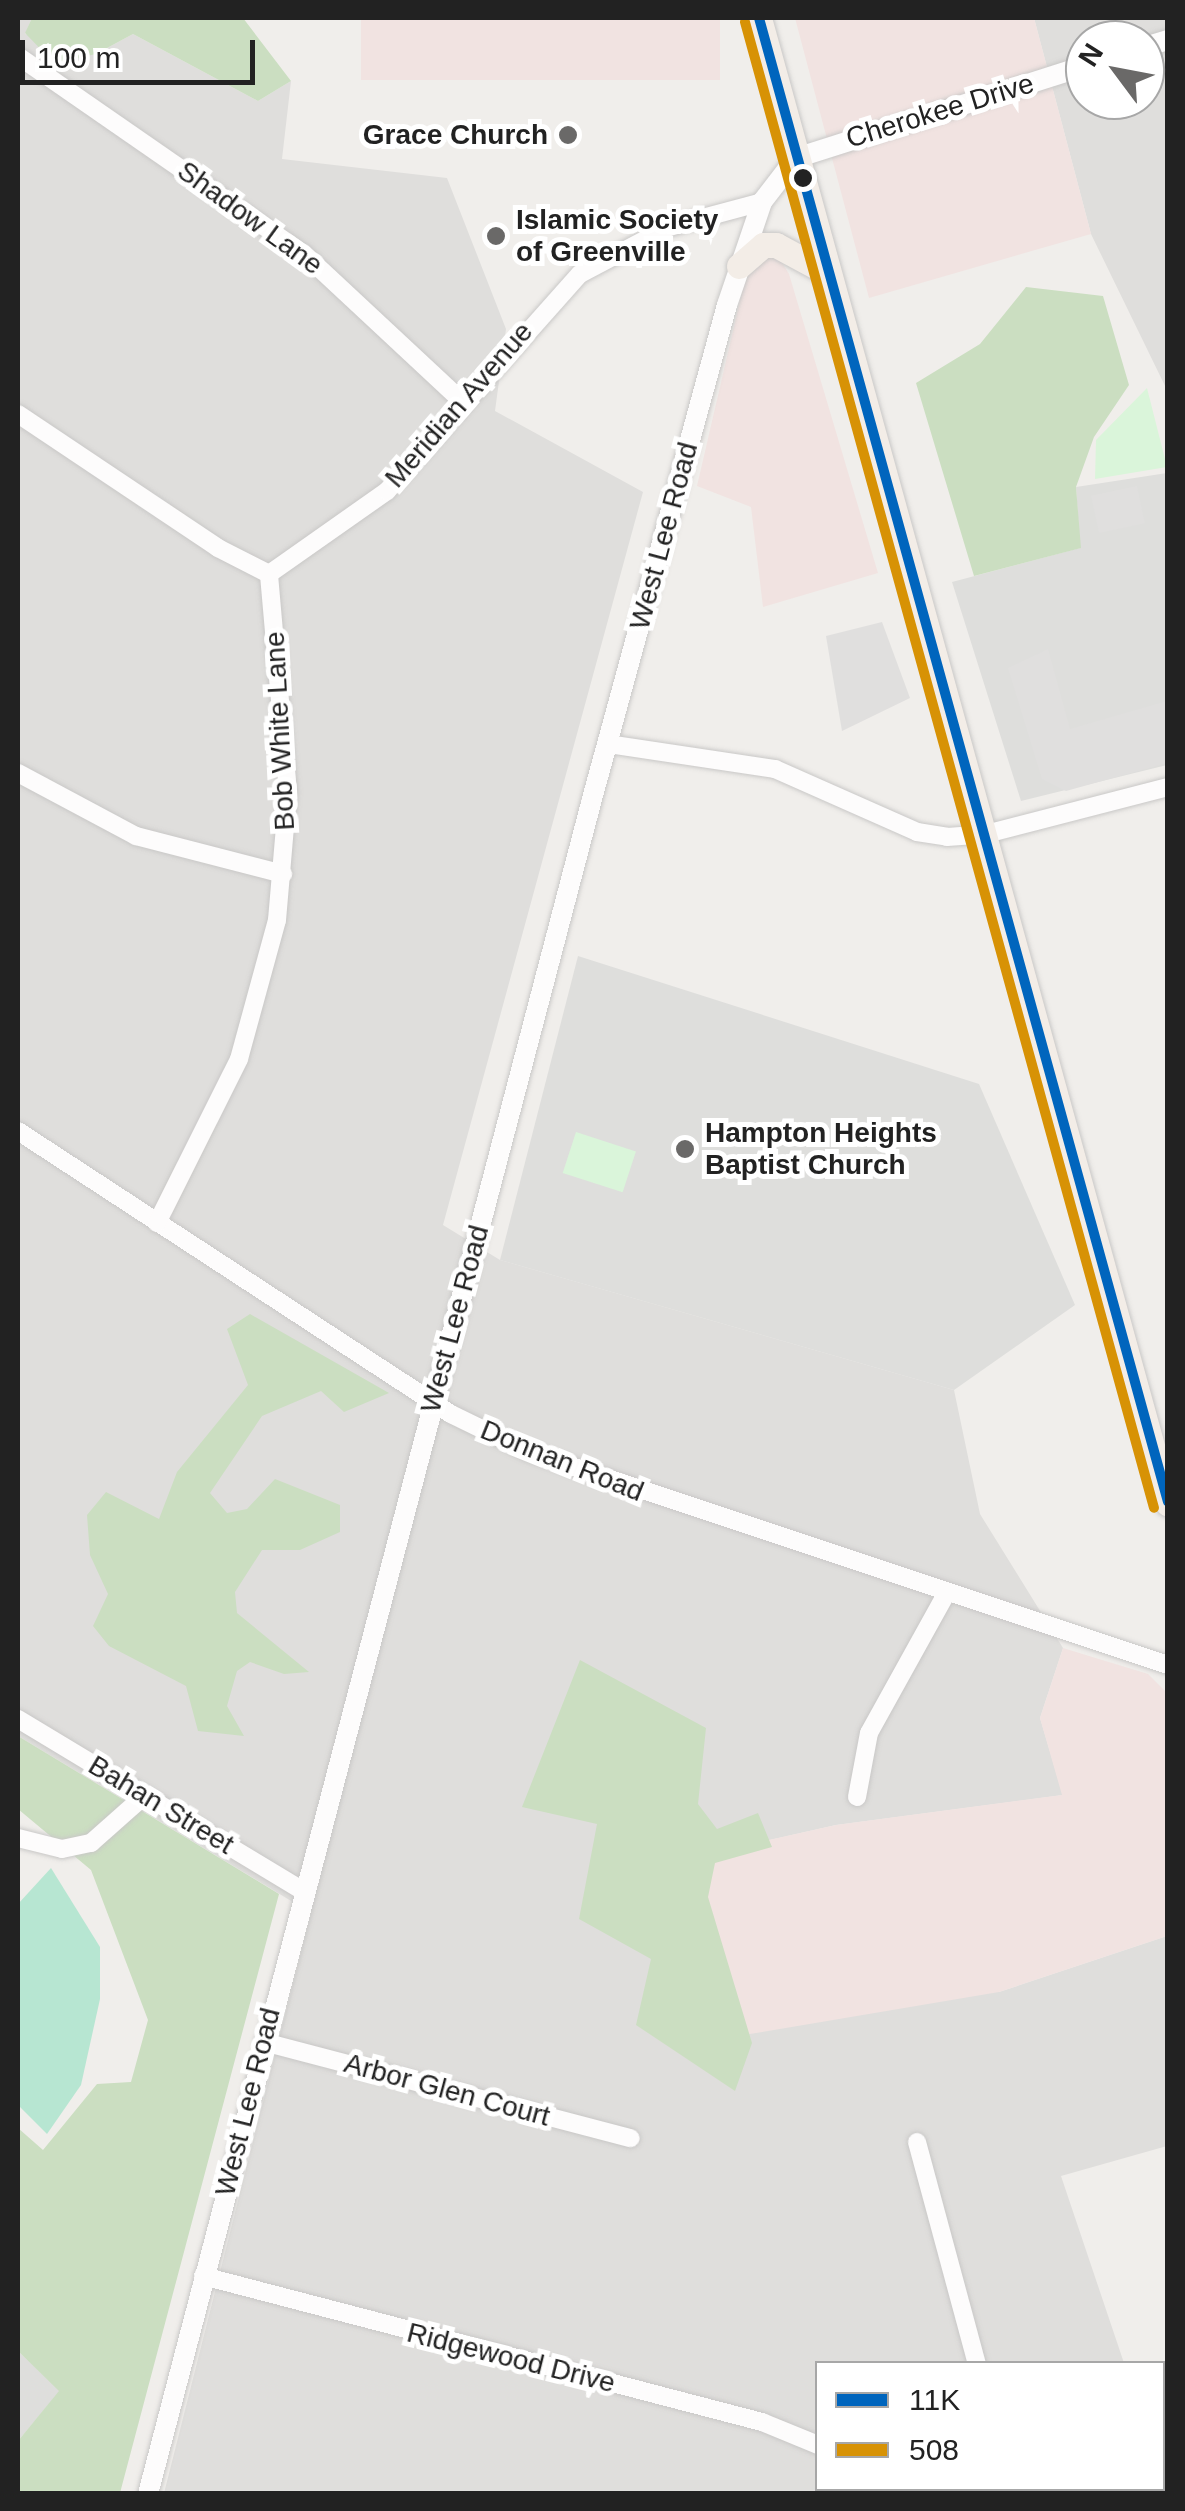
<!DOCTYPE html>
<style>
body{margin:0}
#map{position:relative;width:1185px;height:2511px;overflow:hidden;background:#f0eeeb;font-family:Arial,sans-serif}
div>[style]{position:absolute}
[style*='--x']{left:calc(var(--x)*1px);top:calc(var(--y)*1px);width:calc(var(--w)*1px);rotate:calc(var(--a)*1deg)}
.residential>*{inset:0;background:#dfdedc}
.commercial>*{inset:0;background:#f1e3e1;transform-origin:0 0}
.religious>*{inset:0;background:#dededc}
.forest>*{inset:0;background:#cbdec1}
.park>*{inset:0;background:#daf5da;transform-origin:0 0}
.pitch>*{inset:0;background:#b7e6d2}
.parking>*{inset:0;background:#e0dfde;transform-origin:0 0}
.roads{filter:drop-shadow(0 0 2px #c9c8c7) drop-shadow(0 0 2px #c9c8c7)}
.minor>*{height:18px;margin:-9px;padding:0 9px;transform-origin:9px;border-radius:9px;background:#fdfcfc}
.tertiary>*{height:20px;margin:-10px;padding:0 10px;transform-origin:10px;border-radius:10px;background:#fdfcfc}
.primary>*{height:25px;margin:-12.5px;padding:0 12.5px;transform-origin:12.5px;border-radius:12.5px;background:#f3ede7}
.bus-1>*{height:10px;margin:-5px;padding:0 5px;transform-origin:5px;border-radius:5px;background:#0065bd}
.bus-2>*{height:10px;margin:-5px;padding:0 5px;transform-origin:5px;border-radius:5px;background:#d79205}
.dots>*{width:28px;height:28px;translate:-50% -50%;box-sizing:border-box;border:5px solid #fff;border-radius:50%}
span{translate:-50% -50%;white-space:nowrap;text-align:center;line-height:1.15;-webkit-text-stroke:10px #fff;paint-order:stroke}
.street-label{font-size:28px;color:#222}
.poi-label{font-size:28px;color:#222;font-weight:700}
.right{translate:-100% -50%;text-align:right}
.left{translate:0 -50%;text-align:left}
.frame{position:absolute;inset:0;border:20px solid #222;pointer-events:none}
.legend{position:absolute;left:815px;top:2361px;width:350px;height:130px;box-sizing:border-box;background:#fff;border:2px solid #a7a7a7;margin:0;padding:12px 18px;list-style:none;font-size:30px;color:#222}
.legend li{display:flex;align-items:center;gap:20px;height:50px}
.legend b{width:50px;border:2px solid #a7a7a7}
.north{position:absolute;left:1065px;top:20px;width:100px;height:100px;box-sizing:border-box;background:#fff;border:2px solid #a7a7a7;border-radius:50%;rotate:302deg;font-size:28px;font-weight:700;line-height:40px;text-align:center;color:#222}
.north::after{content:'';display:block;margin:auto;width:35px;height:45px;background:#6a6968;clip-path:polygon(50% 0,100% 100%,50% 72%,0 100%)}
.scale{position:absolute;left:20px;top:40px;width:235px;height:45px;box-sizing:border-box;border:5px solid #222;border-top:0;padding-left:12px;font-size:30px;line-height:35px;white-space:nowrap;color:#222;-webkit-text-stroke:8px #fff;paint-order:stroke}
</style>
<div id="map">
<div class="residential">
<i style="clip-path:polygon(18px 18px,32px 18px,25px 34px,96px 54px,133px 34px,258px 101px,291px 81px,282px 159px,447px 178px,506px 329px,495px 411px,643px 492px,443px 1225px,500px 1260px,954px 1390px,980px 1514px,1063px 1648px,1040px 1718px,1063px 1795px,836px 1825px,694px 1857px,999px 1992px,1167px 1936px,1167px 2146px,1061px 2176px,1124px 2363px,818px 2364px,818px 2488px,1162px 2488px,1163px 2477px,1167px 2493px,164px 2493px,311px 1913px,18px 1736px)"></i>
<i style="clip-path:polygon(evenodd,1034px 18px,1167px 18px,1167px 390px,1091px 234px,1034px 18px,1085px 40px,1145px 40px,1145px 100px,1085px 100px,1085px 40px)"></i>
</div>
<div class="commercial">
<i style="left:361px;top:18px;width:359px;height:62px"></i>
<i style="clip-path:polygon(795px 18px,1034px 18px,1091px 234px,869px 298px)"></i>
<i style="clip-path:polygon(758px 223px,789px 274px,878px 573px,763px 607px,751px 507px,697px 486px)"></i>
<i style="clip-path:polygon(1063px 1648px,1148px 1674px,1167px 1693px,1167px 1936px,999px 1992px,744px 2035px,693px 1857px,836px 1825px,1062px 1795px,1040px 1718px)"></i>
</div>
<div class="religious">
<i style="clip-path:polygon(1167px 473px,1167px 765px,1021px 801px,952px 582px,1080px 548px,1076px 487px)"></i>
<i style="clip-path:polygon(578px 956px,979px 1084px,1075px 1305px,954px 1390px,500px 1260px)"></i>
<i style="clip-path:polygon(18px 2351px,60px 2391px,18px 2441px)"></i>
</div>
<div class="forest">
<i style="clip-path:polygon(32px 18px,243px 18px,291px 81px,258px 101px,133px 34px,96px 54px,54px 63px,25px 33px)"></i>
<i style="clip-path:polygon(1026px 287px,1103px 296px,1129px 385px,1094px 437px,1076px 487px,1081px 548px,974px 576px,916px 383px,980px 344px)"></i>
<i style="clip-path:polygon(250px 1314px,389px 1393px,344px 1412px,321px 1391px,262px 1416px,210px 1493px,227px 1513px,247px 1509px,275px 1479px,340px 1505px,340px 1532px,300px 1550px,262px 1550px,235px 1592px,237px 1613px,309px 1672px,284px 1674px,250px 1662px,237px 1671px,227px 1706px,244px 1736px,198px 1731px,186px 1686px,109px 1646px,93px 1626px,108px 1594px,90px 1555px,87px 1515px,106px 1492px,159px 1519px,177px 1472px,248px 1385px,227px 1329px)"></i>
<i style="clip-path:polygon(580px 1660px,706px 1728px,698px 1804px,717px 1829px,758px 1813px,772px 1847px,715px 1863px,708px 1897px,752px 2043px,735px 2091px,636px 2025px,651px 1959px,579px 1919px,597px 1824px,522px 1807px)"></i>
<i style="clip-path:polygon(18px 1736px,279px 1894px,120px 2493px,18px 2493px,18px 2441px,59px 2391px,18px 2351px,18px 2128px,43px 2150px,97px 2084px,131px 2082px,148px 2020px,91px 1870px,18px 1809px)"></i>
</div>
<div class="park">
<i style="clip-path:polygon(1147px 388px,1167px 467px,1095px 479px,1096px 440px)"></i>
<i style="left:576px;top:1132px;width:63px;height:43px;rotate:18deg"></i>
</div>
<div class="pitch">
<i style="clip-path:polygon(51px 1868px,100px 1947px,100px 1999px,81px 2085px,47px 2134px,18px 2105px,18px 1904px)"></i>
</div>
<div class="parking">
<i style="left:1137px;top:486px;width:38px;height:47px;rotate:78deg"></i>
<i style="clip-path:polygon(882px 622px,910px 698px,842px 731px,826px 636px)"></i>
<i style="clip-path:polygon(1048px 649px,1070px 729px,1167px 701px,1167px 763px,1066px 791px,1042px 779px,1008px 668px)"></i>
</div>
<div class="roads">
<div class="minor">
<i style="--x:18;--y:56;--w:346;--a:34.7"></i>
<i style="--x:303;--y:253;--w:220;--a:43"></i>
<i style="--x:18;--y:414;--w:241;--a:33.8"></i>
<i style="--x:218;--y:548;--w:57;--a:27"></i>
<i style="--x:269;--y:574;--w:144;--a:-35.1"></i>
<i style="--x:387;--y:491;--w:290;--a:-48.4"></i>
<i style="--x:580;--y:274;--w:101;--a:-27.8"></i>
<i style="--x:669;--y:227;--w:96;--a:-15"></i>
<i style="--x:608;--y:744;--w:169;--a:8.5"></i>
<i style="--x:775;--y:769;--w:155;--a:23.9"></i>
<i style="--x:917;--y:832;--w:30;--a:9"></i>
<i style="--x:947;--y:837;--w:39;--a:-4"></i>
<i style="--x:986;--y:834;--w:188;--a:-14.5"></i>
<i style="--x:18;--y:773;--w:134;--a:28.1"></i>
<i style="--x:136;--y:836;--w:152;--a:14.5"></i>
<i style="--x:18;--y:1131;--w:517;--a:33.17"></i>
<i style="--x:451;--y:1414;--w:87;--a:26"></i>
<i style="--x:529;--y:1452;--w:674;--a:18.43"></i>
<i style="--x:157;--y:1223;--w:183;--a:-63.4"></i>
<i style="--x:239;--y:1059;--w:144;--a:-74.7"></i>
<i style="--x:277;--y:920;--w:128;--a:-85.1"></i>
<i style="--x:288;--y:792;--w:219;--a:-95"></i>
<i style="--x:18;--y:1719;--w:335;--a:31.1"></i>
<i style="--x:857;--y:1797;--w:65;--a:-79.4"></i>
<i style="--x:869;--y:1733;--w:161;--a:-61"></i>
<i style="--x:18;--y:1838;--w:45;--a:14"></i>
<i style="--x:62;--y:1849;--w:30;--a:-12"></i>
<i style="--x:91;--y:1843;--w:72;--a:-41.6"></i>
<i style="--x:264;--y:2042;--w:379;--a:14.7"></i>
<i style="--x:917;--y:2142;--w:230;--a:74.9"></i>
<i style="--x:203;--y:2276;--w:578;--a:14.64"></i>
<i style="--x:762;--y:2422;--w:61;--a:22.3"></i>
<i style="--x:848;--y:2488;--w:6;--a:72"></i>
<i style="--x:1010;--y:2488;--w:6;--a:72"></i>
</div>
<div class="tertiary">
<i style="--x:1145;--y:47;--w:24;--a:-17"></i>
<i style="--x:148;--y:2494;--w:1752;--a:-75.32"></i>
<i style="--x:592;--y:799;--w:512;--a:-74.72"></i>
<i style="--x:727;--y:305;--w:109;--a:-71.2"></i>
<i style="--x:762;--y:202;--w:56;--a:-52.3"></i>
<i style="--x:796;--y:158;--w:303;--a:-17.7"></i>
</div>
<div class="primary">
<i style="--x:759;--y:18;--w:1541;--a:74.61"></i>
<i style="--x:739;--y:266;--w:32;--a:-41"></i>
<i style="--x:763;--y:245;--w:13;--a:0"></i>
<i style="--x:776;--y:245;--w:59;--a:28.3"></i>
</div>
</div>
<div class="bus-1">
<i style="--x:759;--y:18;--w:1539;--a:74.59"></i>
</div>
<div class="bus-2">
<i style="--x:745;--y:22;--w:1541;--a:74.61"></i>
</div>
<div class="dots">
<i style="left:568px;top:135px;background:#6a6968"></i>
<i style="left:803px;top:178px;background:#222"></i>
<i style="left:496px;top:236px;background:#6a6968"></i>
<i style="left:685px;top:1149px;background:#6a6968"></i>
</div>
<div class="street-label">
<span style="left:940px;top:111px;rotate:-17deg">Cherokee Drive</span>
<span style="left:250px;top:218px;rotate:36deg">Shadow Lane</span>
<span style="left:459px;top:405px;rotate:-49deg">Meridian Avenue</span>
<span style="left:664px;top:536px;rotate:-75deg">West Lee Road</span>
<span style="left:280px;top:731px;rotate:-93deg">Bob White Lane</span>
<span style="left:455px;top:1319px;rotate:-75deg">West Lee Road</span>
<span style="left:562px;top:1461px;rotate:22deg">Donnan Road</span>
<span style="left:161px;top:1805px;rotate:31deg">Bahan Street</span>
<span style="left:447px;top:2090px;rotate:15deg">Arbor Glen Court</span>
<span style="left:248px;top:2102px;rotate:-76deg">West Lee Road</span>
<span style="left:511px;top:2358px;rotate:14deg">Ridgewood Drive</span>
</div>
<div class="poi-label">
<span class="right" style="left:548px;top:135px">Grace Church</span>
<span class="left" style="left:516px;top:236px">Islamic Society<br>of Greenville</span>
<span class="left" style="left:705px;top:1149px">Hampton Heights<br>Baptist Church</span>
</div>
<div class="frame"></div>
<ul class="legend">
<li><b style="height:12px;background:#0065bd"></b>11K</li>
<li><b style="height:12px;background:#d79205"></b>508</li>
</ul>
<div class="north">N</div>
<div class="scale">100 m</div>
</div>
